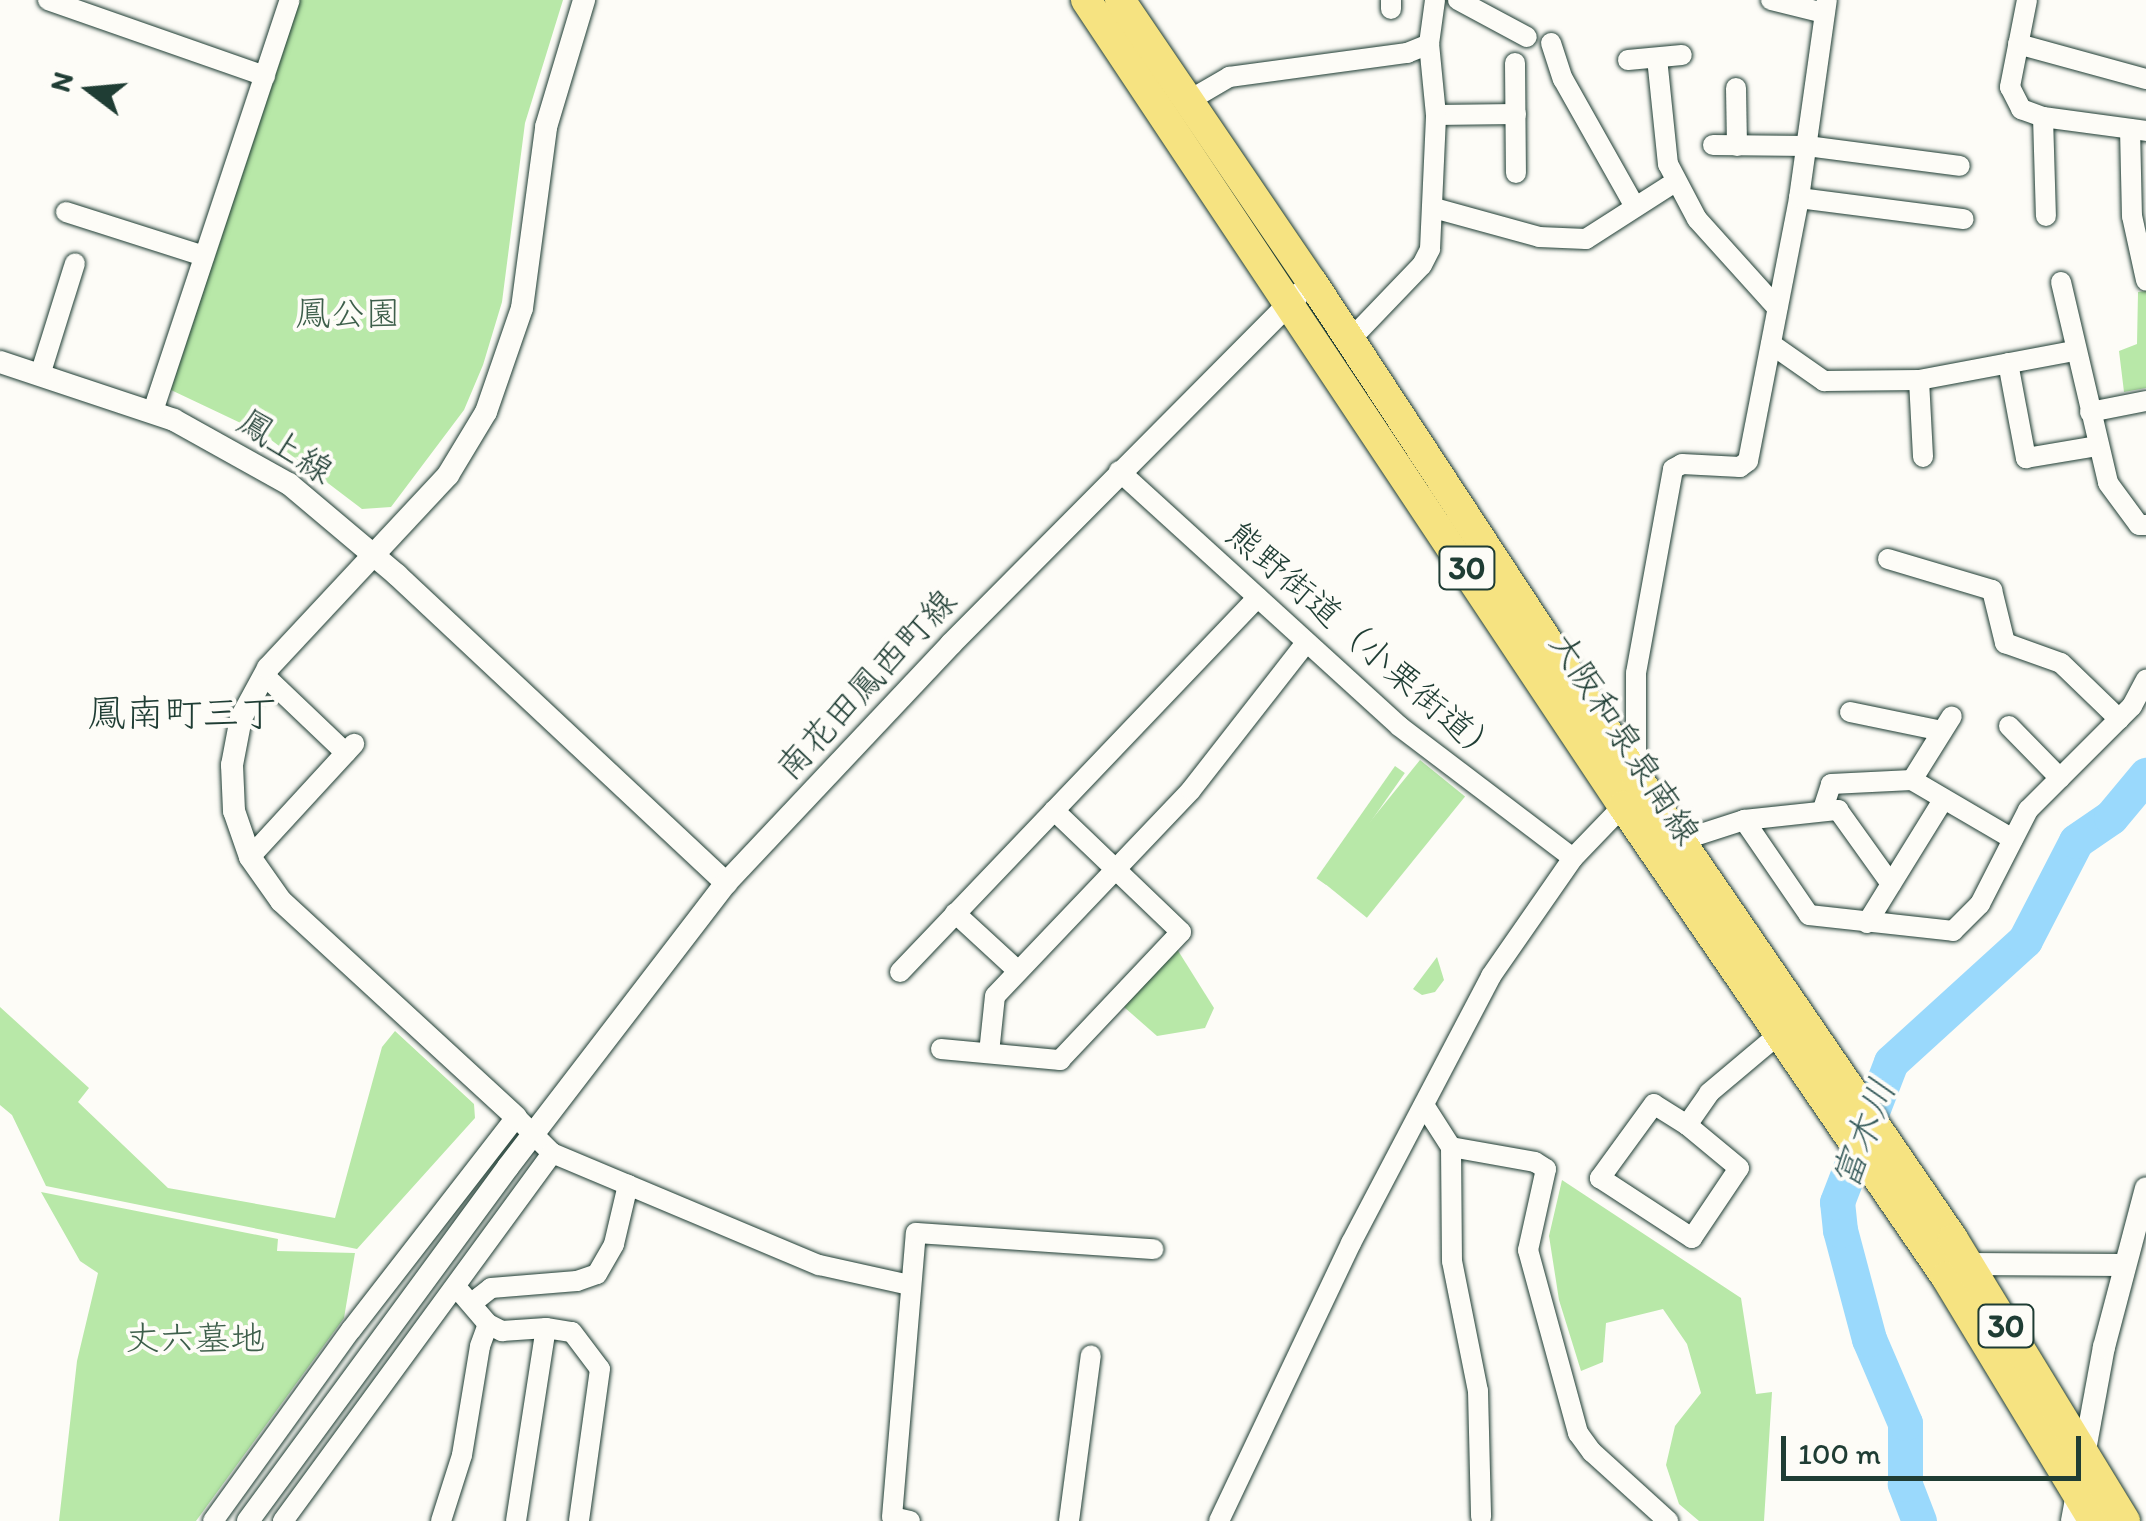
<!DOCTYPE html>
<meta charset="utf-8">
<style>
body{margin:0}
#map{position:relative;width:2146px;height:1521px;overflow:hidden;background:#fdfcf7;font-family:Itim,"Klee One",sans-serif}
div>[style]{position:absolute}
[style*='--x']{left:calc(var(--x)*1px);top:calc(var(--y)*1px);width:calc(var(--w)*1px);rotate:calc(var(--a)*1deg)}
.green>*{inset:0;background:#b8e8a8;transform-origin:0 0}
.river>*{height:35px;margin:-17.5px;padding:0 17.5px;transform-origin:17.5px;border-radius:17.5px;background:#9ad9fc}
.roads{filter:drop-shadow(0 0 2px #1f3d34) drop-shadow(0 0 2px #1f3d34)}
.minor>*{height:20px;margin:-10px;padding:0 10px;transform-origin:10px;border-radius:10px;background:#fdfcf7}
.tertiary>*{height:22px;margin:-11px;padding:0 11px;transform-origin:11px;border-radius:11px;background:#fdfcf7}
.primary>*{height:30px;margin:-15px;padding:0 15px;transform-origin:15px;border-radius:15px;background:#f6e381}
span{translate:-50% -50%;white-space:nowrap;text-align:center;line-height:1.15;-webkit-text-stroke:8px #fdfcf7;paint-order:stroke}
.shield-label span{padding:2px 8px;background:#fdfcf7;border:2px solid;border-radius:8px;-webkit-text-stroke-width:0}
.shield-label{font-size:32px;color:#1f3d34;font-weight:700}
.park-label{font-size:35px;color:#3e5f4b}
.street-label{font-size:35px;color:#1f3d34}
.neighbourhood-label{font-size:38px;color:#1f3d34}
.water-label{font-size:38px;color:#385c5c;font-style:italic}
.north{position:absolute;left:40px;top:40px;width:100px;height:100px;-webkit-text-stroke:8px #fdfcf7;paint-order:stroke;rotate:286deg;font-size:28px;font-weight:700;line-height:40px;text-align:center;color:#1f3d34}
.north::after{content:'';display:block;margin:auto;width:35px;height:45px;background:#1f3d34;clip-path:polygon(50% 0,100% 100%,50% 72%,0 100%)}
.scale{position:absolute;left:1781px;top:1436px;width:300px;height:45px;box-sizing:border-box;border:5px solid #1f3d34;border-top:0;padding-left:12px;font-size:30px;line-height:35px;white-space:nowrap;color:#1f3d34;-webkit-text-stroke:8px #fdfcf7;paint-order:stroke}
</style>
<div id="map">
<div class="green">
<i style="clip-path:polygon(298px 0,563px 0,525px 123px,502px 302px,483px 365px,464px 410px,391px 507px,362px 509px,262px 433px,171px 390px)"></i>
<i style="clip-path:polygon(2146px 291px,2146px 388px,2124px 392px,2119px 351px,2137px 344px,2138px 292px)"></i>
<i style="left:1420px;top:760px;width:58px;height:156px;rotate:39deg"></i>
<i style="left:1395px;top:766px;width:12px;height:137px;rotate:35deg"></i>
<i style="clip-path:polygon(1177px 949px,1214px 1008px,1205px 1028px,1157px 1036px,1124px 1007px)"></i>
<i style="clip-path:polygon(1437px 957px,1444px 980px,1435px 992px,1422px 995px,1413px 989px)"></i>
<i style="clip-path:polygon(0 1007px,89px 1088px,78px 1102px,168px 1188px,335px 1218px,382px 1047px,395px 1031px,474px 1104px,475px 1118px,357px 1249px,46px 1186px,12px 1115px,0 1105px)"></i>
<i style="clip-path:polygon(1562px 1180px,1741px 1298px,1756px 1394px,1772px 1392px,1764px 1521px,1699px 1521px,1679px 1504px,1666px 1465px,1675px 1426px,1701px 1393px,1687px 1344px,1663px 1309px,1606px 1323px,1603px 1362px,1581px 1371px,1559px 1300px,1549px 1236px)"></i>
<i style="clip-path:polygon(41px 1192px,278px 1239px,277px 1251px,355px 1253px,344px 1318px,196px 1521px,59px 1521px,77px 1361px,98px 1273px,80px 1261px)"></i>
</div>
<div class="river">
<i style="--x:1919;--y:1521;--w:40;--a:-111"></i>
<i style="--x:1905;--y:1484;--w:61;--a:-90"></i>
<i style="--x:1905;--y:1423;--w:91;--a:-113.2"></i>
<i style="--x:1869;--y:1339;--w:113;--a:-104.9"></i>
<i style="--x:1840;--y:1230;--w:28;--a:-96"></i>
<i style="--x:1837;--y:1202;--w:150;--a:-68.9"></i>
<i style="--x:1891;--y:1062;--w:181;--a:-42.3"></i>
<i style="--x:2025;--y:940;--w:111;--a:-62.7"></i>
<i style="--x:2076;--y:841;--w:42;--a:-34.4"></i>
<i style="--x:2111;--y:817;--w:55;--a:-50.2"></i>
</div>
<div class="roads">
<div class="minor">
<i style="--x:48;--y:0;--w:230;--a:19.3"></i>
<i style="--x:1391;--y:0;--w:9;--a:90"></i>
<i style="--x:1458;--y:0;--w:78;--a:28.2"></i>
<i style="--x:1771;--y:0;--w:55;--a:13.8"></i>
<i style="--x:2027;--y:0;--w:89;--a:101.1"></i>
<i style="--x:2010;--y:87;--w:25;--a:63"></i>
<i style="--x:2021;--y:109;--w:23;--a:20"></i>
<i style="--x:2043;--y:117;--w:104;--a:7.7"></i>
<i style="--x:1551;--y:43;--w:38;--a:72"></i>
<i style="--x:1563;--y:79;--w:147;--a:60.6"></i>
<i style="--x:2018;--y:44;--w:133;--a:15.3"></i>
<i style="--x:1657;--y:58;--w:107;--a:84.1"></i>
<i style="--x:1668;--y:164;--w:62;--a:62.2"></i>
<i style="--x:1697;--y:219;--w:120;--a:48"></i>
<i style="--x:1628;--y:60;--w:54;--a:-5.3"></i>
<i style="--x:1515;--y:63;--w:110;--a:89.5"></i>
<i style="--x:1736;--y:88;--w:58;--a:89"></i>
<i style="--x:1188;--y:101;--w:48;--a:-30.3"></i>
<i style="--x:1229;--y:77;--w:180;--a:-7.7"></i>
<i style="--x:1407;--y:53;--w:24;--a:-22"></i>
<i style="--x:1429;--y:44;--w:44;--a:-82.2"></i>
<i style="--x:1436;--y:115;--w:80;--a:-0.7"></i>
<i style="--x:2043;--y:117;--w:99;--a:88.3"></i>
<i style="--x:2130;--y:129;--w:87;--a:88.7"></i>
<i style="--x:2132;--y:216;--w:66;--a:77.7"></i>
<i style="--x:1713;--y:145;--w:94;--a:0.6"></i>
<i style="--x:1807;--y:146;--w:154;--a:7.4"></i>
<i style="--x:1799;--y:198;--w:166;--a:7.3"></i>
<i style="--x:1434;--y:208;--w:109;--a:15.4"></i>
<i style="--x:1539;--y:237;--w:47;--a:2.4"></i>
<i style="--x:1586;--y:239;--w:98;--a:-32.6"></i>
<i style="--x:66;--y:212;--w:145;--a:17.7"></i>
<i style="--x:2061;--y:282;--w:206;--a:76.8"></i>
<i style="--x:2108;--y:483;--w:52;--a:53.6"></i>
<i style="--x:2139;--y:525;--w:7;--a:0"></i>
<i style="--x:1349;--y:341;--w:105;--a:-46.2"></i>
<i style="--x:1422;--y:265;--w:18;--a:-63"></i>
<i style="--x:1430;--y:249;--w:134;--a:-87.4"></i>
<i style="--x:1436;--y:115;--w:71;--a:-95.6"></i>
<i style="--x:1771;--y:344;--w:65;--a:34.9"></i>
<i style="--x:1824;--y:381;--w:95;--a:-0.6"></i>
<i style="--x:1919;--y:380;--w:158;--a:-10.6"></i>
<i style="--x:2008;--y:363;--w:97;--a:79.3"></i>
<i style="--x:2026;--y:458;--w:73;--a:-9.5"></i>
<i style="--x:40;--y:375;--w:117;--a:-72.6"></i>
<i style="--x:1919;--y:380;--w:77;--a:87"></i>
<i style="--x:153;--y:411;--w:433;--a:-71.6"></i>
<i style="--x:2090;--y:412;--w:57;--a:-11.1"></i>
<i style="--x:1119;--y:471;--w:379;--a:42.3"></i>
<i style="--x:1399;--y:726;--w:218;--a:37.2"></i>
<i style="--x:1888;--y:559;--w:109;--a:16.6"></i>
<i style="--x:1992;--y:590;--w:55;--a:76.2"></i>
<i style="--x:2005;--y:643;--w:59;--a:19.7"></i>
<i style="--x:2061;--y:663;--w:81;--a:44"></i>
<i style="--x:264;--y:675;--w:113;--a:43.6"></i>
<i style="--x:1850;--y:712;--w:94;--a:11.7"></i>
<i style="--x:2009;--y:726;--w:73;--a:45.6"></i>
<i style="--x:1912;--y:780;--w:75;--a:-58"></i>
<i style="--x:1823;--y:809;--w:26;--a:-72"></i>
<i style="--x:1831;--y:784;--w:81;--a:-2.8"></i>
<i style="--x:1912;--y:780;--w:117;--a:30.3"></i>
<i style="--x:1744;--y:820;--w:115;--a:55.6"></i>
<i style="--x:1809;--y:915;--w:145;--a:6.3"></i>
<i style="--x:1953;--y:931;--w:38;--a:-45"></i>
<i style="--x:1980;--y:904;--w:106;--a:-62.9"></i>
<i style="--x:2028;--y:810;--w:147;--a:-45"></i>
<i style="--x:2132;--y:706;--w:30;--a:-62"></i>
<i style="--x:1670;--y:844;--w:78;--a:-18"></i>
<i style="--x:1744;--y:820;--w:95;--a:-6.1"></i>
<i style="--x:1838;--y:810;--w:91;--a:54.4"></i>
<i style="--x:250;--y:857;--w:154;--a:-47.4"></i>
<i style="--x:955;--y:913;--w:84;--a:42.6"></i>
<i style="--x:1867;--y:923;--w:145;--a:-58.3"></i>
<i style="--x:900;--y:972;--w:518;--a:-46.33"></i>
<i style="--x:941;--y:1049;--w:120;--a:5.3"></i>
<i style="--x:1060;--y:1060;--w:176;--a:-46.6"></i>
<i style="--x:1181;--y:932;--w:176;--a:-136.2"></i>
<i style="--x:989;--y:1053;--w:57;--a:-84"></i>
<i style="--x:995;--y:996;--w:284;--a:-46.4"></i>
<i style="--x:1191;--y:790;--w:187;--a:-52"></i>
<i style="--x:1424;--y:1105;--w:50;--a:57.3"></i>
<i style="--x:1451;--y:1147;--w:114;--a:89.5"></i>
<i style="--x:1452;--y:1261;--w:133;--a:78.7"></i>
<i style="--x:1478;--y:1391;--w:126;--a:88.6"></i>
<i style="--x:1687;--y:1125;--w:39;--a:-148"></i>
<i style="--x:1654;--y:1104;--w:92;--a:126.1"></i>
<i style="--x:1600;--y:1178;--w:110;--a:33.1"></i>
<i style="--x:1692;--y:1238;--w:84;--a:-56.1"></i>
<i style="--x:1739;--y:1168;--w:67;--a:-140.4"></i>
<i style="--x:1687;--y:1125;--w:39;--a:-55"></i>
<i style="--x:1709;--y:1093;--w:92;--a:-40.1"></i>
<i style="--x:1451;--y:1147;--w:85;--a:10.1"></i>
<i style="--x:1535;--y:1162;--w:13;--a:32"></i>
<i style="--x:1546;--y:1169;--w:83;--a:102.5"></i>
<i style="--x:1528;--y:1250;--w:190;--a:74.7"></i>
<i style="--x:1578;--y:1433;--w:24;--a:54"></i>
<i style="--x:1592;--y:1452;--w:103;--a:42.2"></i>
<i style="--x:457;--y:1288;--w:48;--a:49.3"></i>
<i style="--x:488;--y:1324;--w:16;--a:27"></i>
<i style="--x:502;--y:1331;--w:44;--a:-3.9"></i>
<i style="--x:546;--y:1328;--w:26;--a:9"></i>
<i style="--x:572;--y:1332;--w:46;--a:52.9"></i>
<i style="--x:600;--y:1369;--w:153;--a:97.9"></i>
<i style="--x:472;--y:1303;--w:24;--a:-38"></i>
<i style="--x:491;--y:1288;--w:86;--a:-4.7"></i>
<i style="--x:577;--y:1281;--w:21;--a:-19"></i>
<i style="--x:597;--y:1274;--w:34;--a:-60"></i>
<i style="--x:614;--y:1244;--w:61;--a:-76.7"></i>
<i style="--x:213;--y:1521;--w:236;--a:-54.2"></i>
<i style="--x:351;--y:1330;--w:269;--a:-52.2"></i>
<i style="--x:516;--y:1117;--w:51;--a:45"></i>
<i style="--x:552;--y:1153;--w:290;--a:22.8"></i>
<i style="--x:819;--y:1265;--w:92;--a:12.5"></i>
<i style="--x:283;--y:1521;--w:456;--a:-53.8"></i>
<i style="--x:441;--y:1521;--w:69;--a:-72.3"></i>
<i style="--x:462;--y:1455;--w:110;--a:-80.6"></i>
<i style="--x:480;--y:1346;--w:23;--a:-70"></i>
<i style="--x:516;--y:1521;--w:195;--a:-81.2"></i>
<i style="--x:910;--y:1521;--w:18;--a:-167"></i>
<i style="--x:892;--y:1517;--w:285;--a:-85.2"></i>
<i style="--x:916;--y:1233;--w:238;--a:3.9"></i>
<i style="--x:1069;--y:1521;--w:167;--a:-82.5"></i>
<i style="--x:1219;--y:1521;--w:308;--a:-64.6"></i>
<i style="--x:1351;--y:1243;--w:301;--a:-62.3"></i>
<i style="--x:1491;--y:976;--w:144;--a:-55.2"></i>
<i style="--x:1573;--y:858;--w:72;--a:-46.1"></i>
<i style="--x:1623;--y:806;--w:33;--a:-67"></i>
<i style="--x:1636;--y:776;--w:103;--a:-90"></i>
<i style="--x:1636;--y:673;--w:207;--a:-79.7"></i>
<i style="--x:1673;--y:469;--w:10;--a:-29"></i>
<i style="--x:1682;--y:464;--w:58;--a:3"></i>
<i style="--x:1740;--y:467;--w:10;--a:-37"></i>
<i style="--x:1748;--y:461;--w:268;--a:-79"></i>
<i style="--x:1799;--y:198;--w:200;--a:-82"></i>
</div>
<div class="tertiary">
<i style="--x:0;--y:362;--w:183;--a:18.4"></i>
<i style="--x:174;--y:420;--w:132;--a:29.1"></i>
<i style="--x:289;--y:484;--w:141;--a:40.1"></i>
<i style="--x:397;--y:575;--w:451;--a:43.1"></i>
<i style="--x:516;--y:1117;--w:319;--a:-137.4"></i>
<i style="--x:281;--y:901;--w:54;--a:-125.2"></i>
<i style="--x:250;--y:857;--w:49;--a:-109.2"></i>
<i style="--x:234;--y:811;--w:46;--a:-92.5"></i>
<i style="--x:232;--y:765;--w:48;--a:-79.2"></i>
<i style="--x:241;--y:718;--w:57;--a:-61.6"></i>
<i style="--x:268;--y:668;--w:264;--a:-47"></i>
<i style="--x:448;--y:475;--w:74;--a:-58.9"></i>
<i style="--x:486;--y:412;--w:110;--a:-70.9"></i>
<i style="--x:522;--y:308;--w:183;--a:-82.4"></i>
<i style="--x:546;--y:127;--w:133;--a:-73.3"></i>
<i style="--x:1957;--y:1270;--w:13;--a:-29"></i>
<i style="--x:1968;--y:1264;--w:154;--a:0.4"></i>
<i style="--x:248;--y:1521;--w:439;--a:-53.7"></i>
<i style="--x:508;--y:1167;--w:358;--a:-52.5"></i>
<i style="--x:726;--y:883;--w:328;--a:-46.7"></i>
<i style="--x:951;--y:644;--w:493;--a:-45.2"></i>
<i style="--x:2072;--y:1521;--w:177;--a:-79.6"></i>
<i style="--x:2104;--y:1347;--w:164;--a:-75.2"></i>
</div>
<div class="primary">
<i style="--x:1086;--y:0;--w:969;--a:56.33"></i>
<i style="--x:1623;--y:806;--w:571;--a:55.56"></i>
<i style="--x:1946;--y:1277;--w:285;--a:58.8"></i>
<i style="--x:1120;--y:0;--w:341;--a:55.8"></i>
<i style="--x:1312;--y:282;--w:591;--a:56.74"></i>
<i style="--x:1636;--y:776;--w:561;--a:55.6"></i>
<i style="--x:1953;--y:1239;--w:330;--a:58.6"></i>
</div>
</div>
<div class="shield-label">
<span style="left:1467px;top:568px">30</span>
<span style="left:2006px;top:1326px">30</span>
</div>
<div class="park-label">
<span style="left:348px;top:313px">鳳公園</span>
<span style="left:195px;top:1338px">丈六墓地</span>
</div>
<div class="street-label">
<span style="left:286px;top:446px;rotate:33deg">鳳上線</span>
<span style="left:1364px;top:643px;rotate:41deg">熊野街道（小栗街道）</span>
<span style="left:866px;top:684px;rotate:-47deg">南花田鳳西町線</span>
<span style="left:1625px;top:738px;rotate:57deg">大阪和泉泉南線</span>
</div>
<div class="neighbourhood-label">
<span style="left:183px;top:714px">鳳南町三丁</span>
</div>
<div class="water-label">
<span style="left:1864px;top:1134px;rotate:-69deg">富木川</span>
</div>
<div class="north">N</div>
<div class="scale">100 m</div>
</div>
